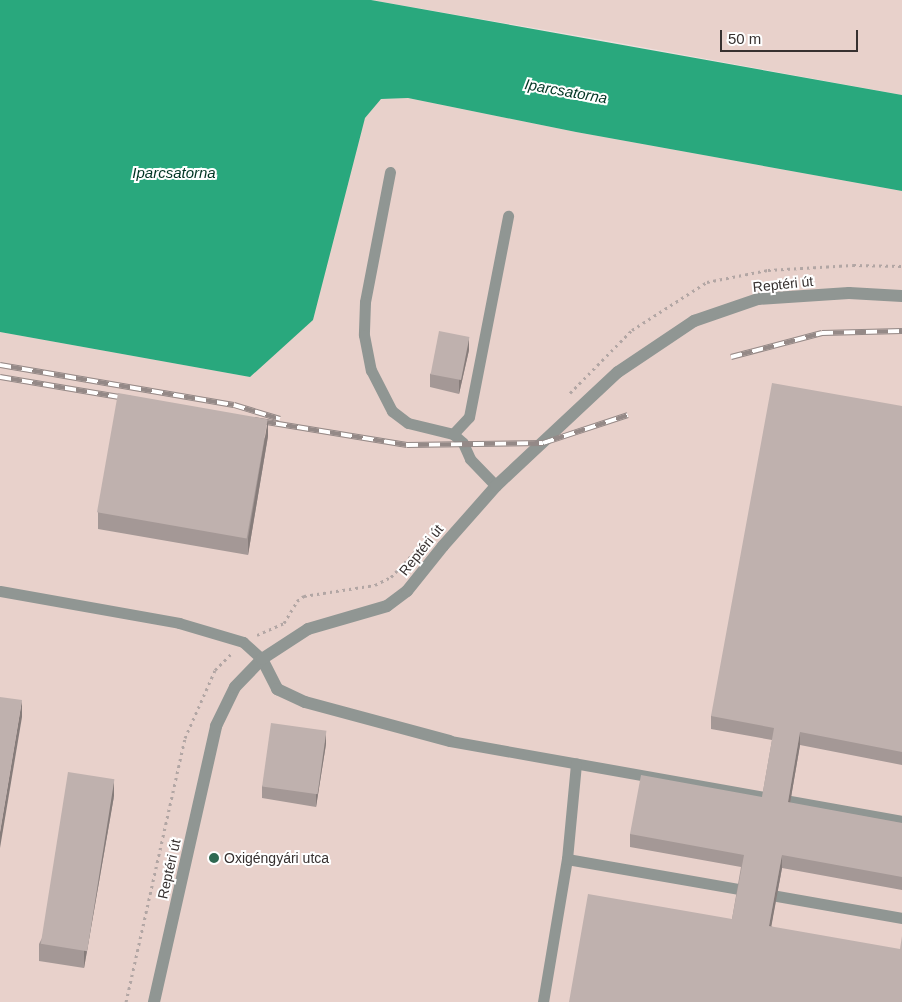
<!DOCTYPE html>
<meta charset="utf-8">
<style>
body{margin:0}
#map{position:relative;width:902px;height:1002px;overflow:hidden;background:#eedfdc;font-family:Arial,sans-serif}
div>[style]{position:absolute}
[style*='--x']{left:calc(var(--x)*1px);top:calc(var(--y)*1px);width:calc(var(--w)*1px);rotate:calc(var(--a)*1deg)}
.built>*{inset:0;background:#e8d1cb}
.water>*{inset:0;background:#29a87d}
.path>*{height:3px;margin-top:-1.5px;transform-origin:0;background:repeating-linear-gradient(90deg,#b2a6a4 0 2.5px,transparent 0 6.5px)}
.lane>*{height:11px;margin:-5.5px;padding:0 5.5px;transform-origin:5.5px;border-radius:5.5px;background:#909693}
.street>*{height:12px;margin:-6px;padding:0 6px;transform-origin:6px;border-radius:6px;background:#909693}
.rail>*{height:5.5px;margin-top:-2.75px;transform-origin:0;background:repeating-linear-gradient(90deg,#fff 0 11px,#948987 0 22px);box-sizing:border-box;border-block:1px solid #948987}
.wall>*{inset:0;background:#a49896}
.shaded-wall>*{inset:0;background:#867c7a}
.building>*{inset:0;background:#bfb1ae;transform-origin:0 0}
.dots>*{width:14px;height:14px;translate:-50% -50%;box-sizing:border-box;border:2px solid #fff;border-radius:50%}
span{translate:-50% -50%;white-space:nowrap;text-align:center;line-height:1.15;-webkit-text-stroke:4px #fff;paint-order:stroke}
.street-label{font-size:14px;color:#373130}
.poi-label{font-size:14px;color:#373130}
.left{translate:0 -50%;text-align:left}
.water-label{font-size:15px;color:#003523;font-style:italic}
.scale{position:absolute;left:720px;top:30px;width:138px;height:22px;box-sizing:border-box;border:2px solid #373130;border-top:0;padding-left:6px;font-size:15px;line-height:18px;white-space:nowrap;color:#373130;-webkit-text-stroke:4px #fff;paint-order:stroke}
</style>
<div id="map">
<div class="built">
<i style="clip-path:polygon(371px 0,902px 0,902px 95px,609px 41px)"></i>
<i style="clip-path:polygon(408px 98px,576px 132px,902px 191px,902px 1002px,0 1002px,0 332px,250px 377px,365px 118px,380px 99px)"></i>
</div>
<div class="water">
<i style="clip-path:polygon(0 0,371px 0,902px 95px,902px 191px,576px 132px,408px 98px,381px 99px,365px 118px,313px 320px,250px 377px,0 332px)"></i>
</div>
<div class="path">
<i style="--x:570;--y:393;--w:88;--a:-45.5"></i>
<i style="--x:632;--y:330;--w:89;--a:-32.6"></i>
<i style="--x:707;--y:282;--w:62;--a:-11.1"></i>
<i style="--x:768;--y:270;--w:85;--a:-3.4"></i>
<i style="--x:853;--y:265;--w:49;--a:1.2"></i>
<i style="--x:257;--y:635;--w:30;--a:-24"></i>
<i style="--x:284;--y:623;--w:26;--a:-59"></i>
<i style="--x:297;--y:601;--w:9;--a:-36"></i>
<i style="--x:304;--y:596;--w:72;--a:-8.8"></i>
<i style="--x:375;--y:585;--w:18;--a:-27"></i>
<i style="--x:391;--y:577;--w:55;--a:-46.5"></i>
<i style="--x:126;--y:1002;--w:271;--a:-77.4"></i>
<i style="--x:185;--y:738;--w:74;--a:-66.2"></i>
<i style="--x:215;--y:670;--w:24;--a:-45"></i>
</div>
<div class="lane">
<i style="--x:390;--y:172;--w:132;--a:100.9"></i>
<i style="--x:365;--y:302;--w:33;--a:92"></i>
<i style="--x:364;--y:335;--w:36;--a:79"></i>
<i style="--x:371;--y:370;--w:46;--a:62.9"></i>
<i style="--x:392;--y:411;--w:20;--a:37"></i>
<i style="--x:408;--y:423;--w:46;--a:13.7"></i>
<i style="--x:453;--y:434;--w:13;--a:42"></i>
<i style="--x:463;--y:443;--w:17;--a:66"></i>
<i style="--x:470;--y:459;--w:37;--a:46"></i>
<i style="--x:453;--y:434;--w:23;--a:-47"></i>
<i style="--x:469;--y:417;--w:205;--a:-79"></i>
<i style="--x:0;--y:591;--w:182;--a:10.1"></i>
<i style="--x:179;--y:623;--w:67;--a:16.5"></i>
<i style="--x:243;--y:642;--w:25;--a:42"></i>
<i style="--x:450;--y:741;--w:319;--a:10.1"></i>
<i style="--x:790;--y:801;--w:114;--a:10.1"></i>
<i style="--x:567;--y:859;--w:175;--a:9.9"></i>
<i style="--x:777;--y:896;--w:127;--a:10"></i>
<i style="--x:543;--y:1002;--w:145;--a:-80.5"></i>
<i style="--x:567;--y:859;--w:96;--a:-84.6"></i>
</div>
<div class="street">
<i style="--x:262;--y:659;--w:34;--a:63"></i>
<i style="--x:277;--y:689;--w:31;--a:25"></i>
<i style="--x:305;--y:702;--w:150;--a:15.1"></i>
<i style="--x:154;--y:1002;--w:283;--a:-77.3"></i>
<i style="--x:216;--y:726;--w:43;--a:-64"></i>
<i style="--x:235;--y:687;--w:39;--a:-46"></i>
<i style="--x:262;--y:659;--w:55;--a:-33.1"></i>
<i style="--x:308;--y:629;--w:82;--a:-16.2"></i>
<i style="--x:387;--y:606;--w:25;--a:-37"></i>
<i style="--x:407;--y:591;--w:58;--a:-51.3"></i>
<i style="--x:443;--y:546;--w:80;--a:-48.5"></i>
<i style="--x:496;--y:486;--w:167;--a:-43.1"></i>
<i style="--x:618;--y:372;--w:92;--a:-33.9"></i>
<i style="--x:694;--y:321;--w:68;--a:-19"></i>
<i style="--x:758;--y:299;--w:91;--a:-3.8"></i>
<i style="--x:849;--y:293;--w:53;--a:3.2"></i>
</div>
<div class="rail">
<i style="--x:731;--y:357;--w:94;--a:-14.8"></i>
<i style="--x:822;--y:333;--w:80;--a:-1.4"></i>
<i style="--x:0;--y:365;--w:237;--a:9.7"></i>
<i style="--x:234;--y:405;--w:48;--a:16.9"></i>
<i style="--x:0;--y:377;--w:133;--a:9.5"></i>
<i style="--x:254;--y:420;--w:155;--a:9.3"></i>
<i style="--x:407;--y:445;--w:136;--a:-0.8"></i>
<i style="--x:543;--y:443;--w:89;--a:-18.2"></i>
</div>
<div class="wall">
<i style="clip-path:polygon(469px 350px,459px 394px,430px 387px,430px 374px)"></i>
<i style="clip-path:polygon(902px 406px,902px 765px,800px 745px,790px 803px,902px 823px,902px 890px,782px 868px,771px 926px,902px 1002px,732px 919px,741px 867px,630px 847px,630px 834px,762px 797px,772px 740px,711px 729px,711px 716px)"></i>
<i style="clip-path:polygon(268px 436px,248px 555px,98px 529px,98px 512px)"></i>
<i style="clip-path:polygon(326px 744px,316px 807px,262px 798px,262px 786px)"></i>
<i style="clip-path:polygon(114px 796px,84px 968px,39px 961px,39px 944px)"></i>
</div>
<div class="shaded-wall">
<i style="clip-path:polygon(469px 337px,469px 350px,459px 394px,459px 381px)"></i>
<i style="clip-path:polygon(268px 419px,268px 436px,248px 555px,248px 538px)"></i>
<i style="clip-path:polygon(22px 700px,22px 717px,0 848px,0 832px)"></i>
<i style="clip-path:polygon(326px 731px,326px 744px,316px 807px,316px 794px)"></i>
<i style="clip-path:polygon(800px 732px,800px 745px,788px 815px,788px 802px)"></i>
<i style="clip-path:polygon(114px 779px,114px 796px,84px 968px,84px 951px)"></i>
<i style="clip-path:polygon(782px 855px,782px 868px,769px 939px,769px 926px)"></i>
</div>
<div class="building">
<i style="left:439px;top:331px;width:31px;height:44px;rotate:11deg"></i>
<i style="clip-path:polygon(772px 383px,902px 406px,902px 752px,800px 732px,788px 802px,902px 823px,902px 877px,782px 855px,769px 926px,900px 949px,902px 936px,902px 1002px,569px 1002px,588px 894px,732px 919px,744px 855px,630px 834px,641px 775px,762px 797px,774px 728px,711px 716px)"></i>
<i style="left:118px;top:393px;width:152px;height:121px;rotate:10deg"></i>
<i style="clip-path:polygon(0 697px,22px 700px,0 832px)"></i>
<i style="left:271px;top:723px;width:56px;height:64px;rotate:8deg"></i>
<i style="left:68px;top:772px;width:47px;height:174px;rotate:9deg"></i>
</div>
<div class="dots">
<i style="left:214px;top:858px;background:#2e6851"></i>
</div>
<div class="street-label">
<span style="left:783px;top:284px;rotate:-6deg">Reptéri út</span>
<span style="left:421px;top:550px;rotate:-51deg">Reptéri út</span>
<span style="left:169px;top:869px;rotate:-77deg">Reptéri út</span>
</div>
<div class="poi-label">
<span class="left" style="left:224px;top:858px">Oxigéngyári utca</span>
</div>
<div class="water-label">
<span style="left:566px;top:91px;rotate:10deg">Iparcsatorna</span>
<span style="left:174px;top:173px">Iparcsatorna</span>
</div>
<div class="scale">50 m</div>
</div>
